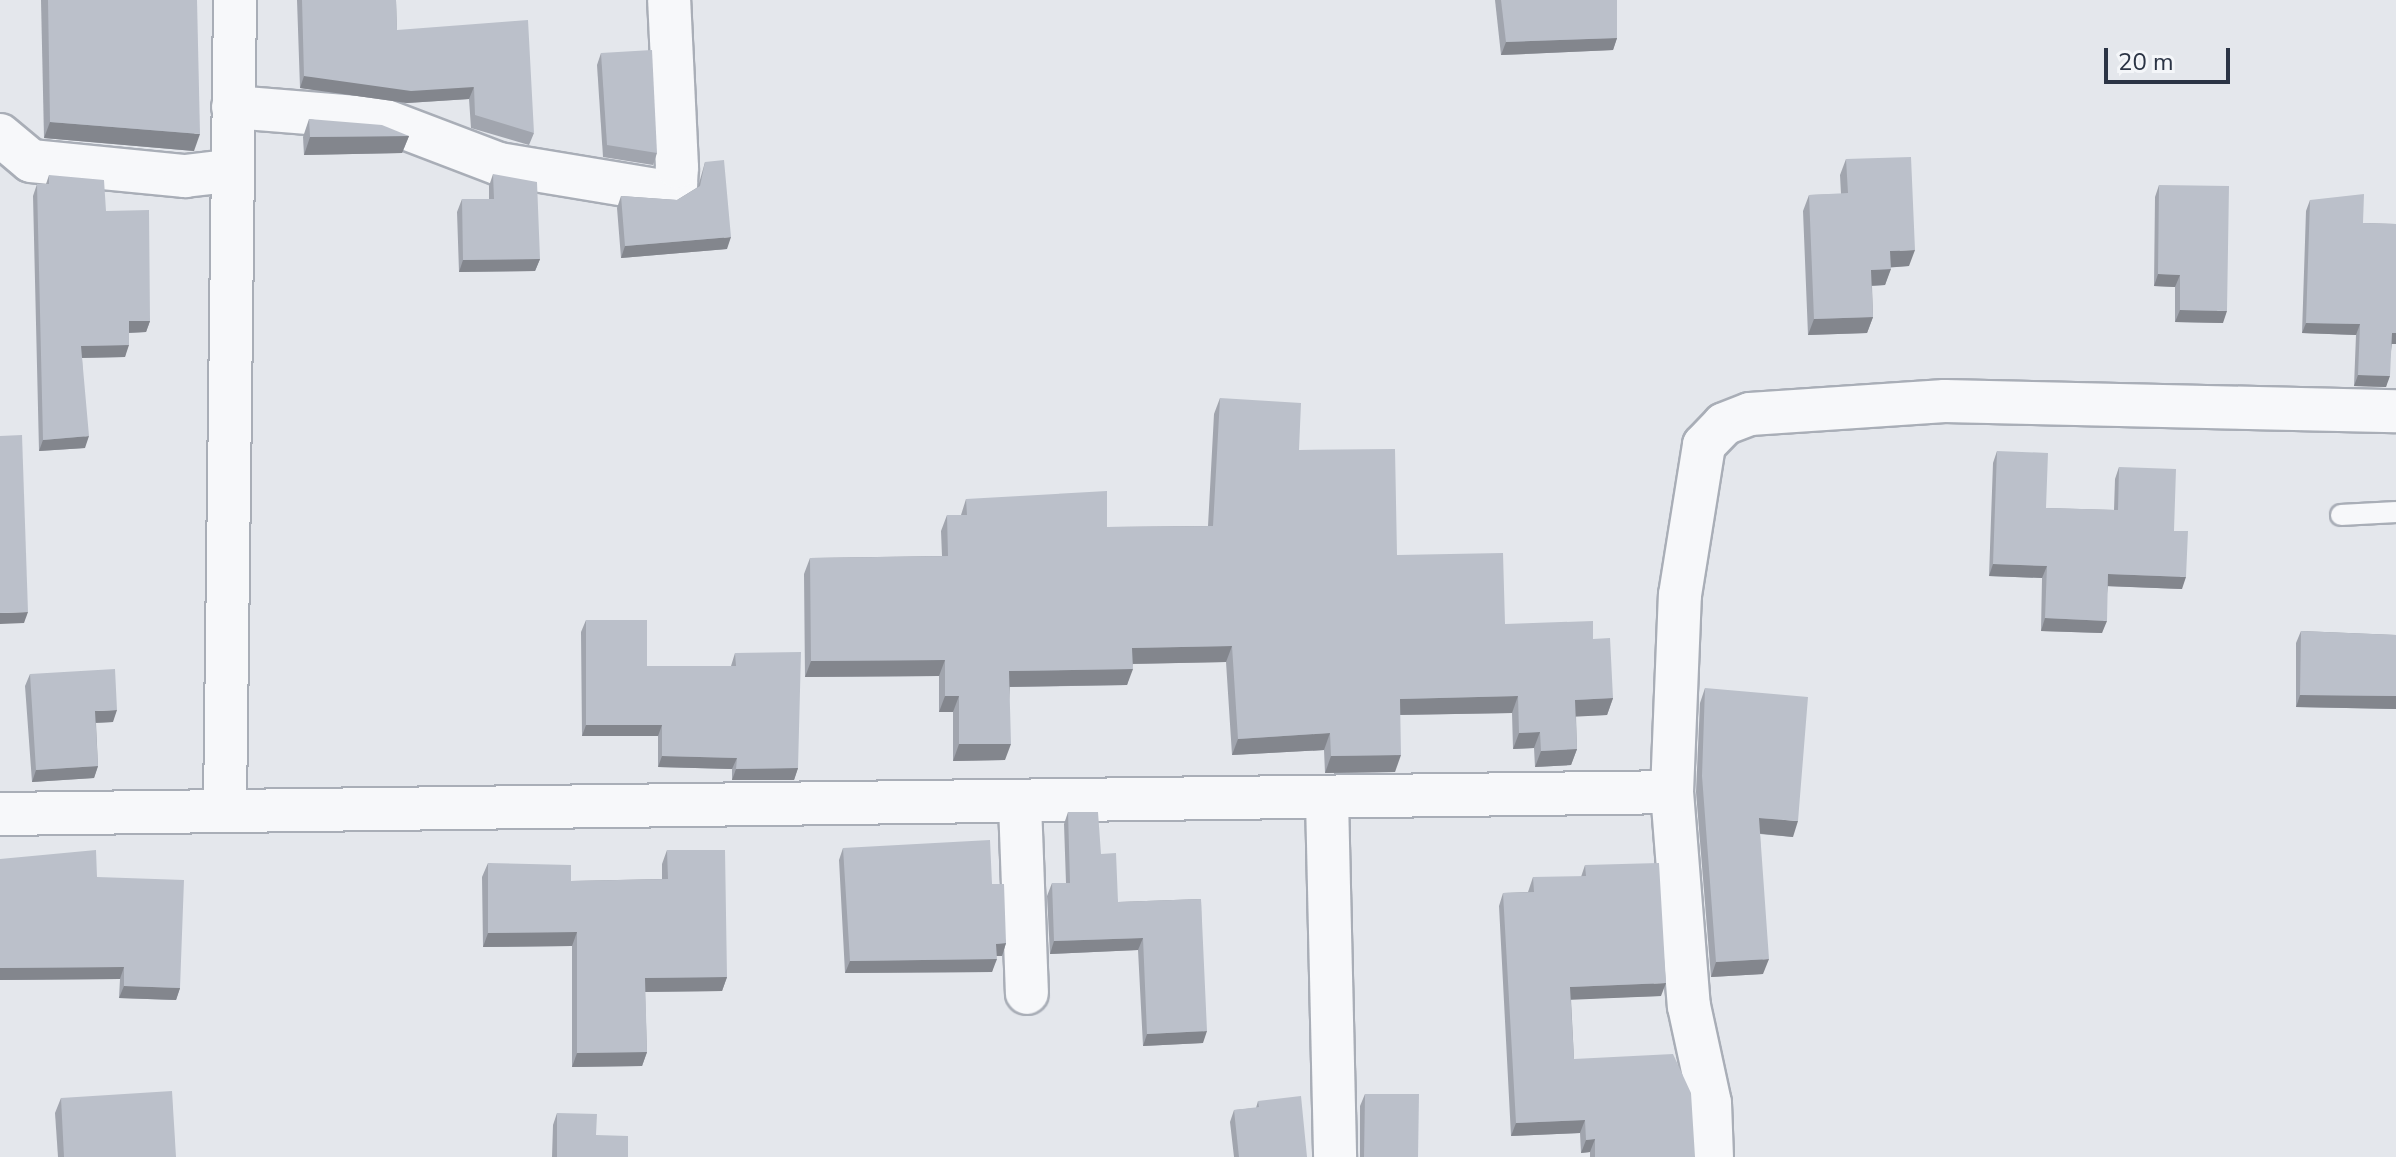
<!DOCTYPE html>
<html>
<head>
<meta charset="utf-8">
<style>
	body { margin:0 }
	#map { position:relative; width:2396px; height:1157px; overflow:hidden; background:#e4e7ec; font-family:"Nunito Sans",sans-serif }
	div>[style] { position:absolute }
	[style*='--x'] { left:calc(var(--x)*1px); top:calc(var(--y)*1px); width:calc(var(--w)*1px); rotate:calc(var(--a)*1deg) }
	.roads { filter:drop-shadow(2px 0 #a9aeb7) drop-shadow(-2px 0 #a9aeb7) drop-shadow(0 2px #a9aeb7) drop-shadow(0 -2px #a9aeb7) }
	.lane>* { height:20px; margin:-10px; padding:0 10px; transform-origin:10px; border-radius:10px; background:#f7f8fa }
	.street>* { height:42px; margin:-21px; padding:0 21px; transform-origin:21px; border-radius:21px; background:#f7f8fa }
	.wall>* { inset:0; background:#a1a5ae }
	.shaded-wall>* { inset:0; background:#83868d }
	.building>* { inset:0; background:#bbc0ca }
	span { translate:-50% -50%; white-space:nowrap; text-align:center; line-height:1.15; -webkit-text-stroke:6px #f4f6f9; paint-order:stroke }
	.scale { position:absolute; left:2104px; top:48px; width:126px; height:36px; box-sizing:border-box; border:4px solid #2b3445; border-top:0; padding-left:10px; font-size:24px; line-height:28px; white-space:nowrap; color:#2b3445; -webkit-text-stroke:6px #f4f6f9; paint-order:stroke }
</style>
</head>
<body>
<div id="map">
	<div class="roads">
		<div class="lane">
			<i style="--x:2341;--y:515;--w:55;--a:-3.1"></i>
		</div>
		<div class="street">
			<i style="--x:233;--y:107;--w:148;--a:4.6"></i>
			<i style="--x:381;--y:119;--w:126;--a:20.9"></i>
			<i style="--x:499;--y:164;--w:165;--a:9.4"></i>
			<i style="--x:662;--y:191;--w:16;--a:-27"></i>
			<i style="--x:676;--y:184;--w:17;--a:-87"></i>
			<i style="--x:677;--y:167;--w:167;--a:-92.7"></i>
			<i style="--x:0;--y:135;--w:40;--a:40"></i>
			<i style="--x:31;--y:161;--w:155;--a:5.6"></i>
			<i style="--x:185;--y:176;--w:42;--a:-6.8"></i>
			<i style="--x:1672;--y:792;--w:215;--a:85.5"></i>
			<i style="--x:1689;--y:1006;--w:99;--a:77.8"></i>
			<i style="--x:1710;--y:1103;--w:54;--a:87.9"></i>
			<i style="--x:1327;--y:799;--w:358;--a:88.7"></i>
			<i style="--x:1020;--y:804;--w:189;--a:87.9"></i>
			<i style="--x:225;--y:806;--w:806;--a:-89.29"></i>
			<i style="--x:0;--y:814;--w:1672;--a:-0.75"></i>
			<i style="--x:1672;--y:792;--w:197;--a:-87.7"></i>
			<i style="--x:1680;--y:595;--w:152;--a:-80.9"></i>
			<i style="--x:1704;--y:445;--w:29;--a:-46"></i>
			<i style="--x:1724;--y:424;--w:28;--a:-21"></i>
			<i style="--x:1750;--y:414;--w:195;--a:-3.8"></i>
			<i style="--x:1945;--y:401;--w:451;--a:1.3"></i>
		</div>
	</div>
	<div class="wall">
		<i style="clip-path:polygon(41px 0,197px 0,194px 151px,44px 138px)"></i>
		<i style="clip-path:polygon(297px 0,396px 0,397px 30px,534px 133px,529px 145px,471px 128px,469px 99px,407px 103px,300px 88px)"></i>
		<i style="clip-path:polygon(1495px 0,1617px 0,1617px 38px,1613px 50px,1501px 55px)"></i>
		<i style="clip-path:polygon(601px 53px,657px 153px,653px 165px,603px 157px,597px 65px)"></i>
		<i style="clip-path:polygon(309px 119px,409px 136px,402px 153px,304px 155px,303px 137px)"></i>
		<i style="clip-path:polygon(1846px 159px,1909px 266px,1891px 267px,1885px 285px,1872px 286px,1873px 317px,1867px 333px,1808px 335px,1803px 211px,1809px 195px,1841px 194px,1840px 175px)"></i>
		<i style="clip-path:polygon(705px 162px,727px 249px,621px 258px,617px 208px,621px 196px,677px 200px,698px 187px)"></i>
		<i style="clip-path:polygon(493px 174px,540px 259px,535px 271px,459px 272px,457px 212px,462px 199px,489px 199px,489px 186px)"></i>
		<i style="clip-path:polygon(49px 175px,106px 211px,150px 321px,146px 332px,129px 333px,125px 357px,82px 358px,85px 448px,39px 451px,33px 196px,37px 184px,46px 184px)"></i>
		<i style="clip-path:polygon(2159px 185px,2223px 323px,2175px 322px,2175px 287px,2154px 286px,2155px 197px)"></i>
		<i style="clip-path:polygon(2310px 200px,2363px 223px,2396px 224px,2396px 344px,2392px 344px,2386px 387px,2354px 386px,2356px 335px,2302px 333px,2306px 211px)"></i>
		<i style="clip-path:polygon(1220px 398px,1299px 450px,1397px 555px,1505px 624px,1593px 639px,1613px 698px,1607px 715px,1576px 716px,1577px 749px,1571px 765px,1535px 767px,1534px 748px,1513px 749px,1512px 713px,1400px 715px,1395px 772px,1325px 773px,1324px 750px,1232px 755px,1226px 662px,1133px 664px,1127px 685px,1010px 687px,1005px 760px,953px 761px,953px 712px,939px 712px,939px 676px,805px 677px,804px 574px,810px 558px,942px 556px,941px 531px,947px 515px,961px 515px,966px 499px,1107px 527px,1208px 526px,1214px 414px)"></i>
		<i style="clip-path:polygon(1997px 451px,2046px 508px,2114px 510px,2115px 479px,2119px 467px,2174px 531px,2182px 589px,2108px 586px,2102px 633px,2041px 631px,2042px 578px,1989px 576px,1993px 463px)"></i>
		<i style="clip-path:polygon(586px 620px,647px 666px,731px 666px,735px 653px,798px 768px,794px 780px,732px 780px,732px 769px,658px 767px,658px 736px,582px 736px,581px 632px)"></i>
		<i style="clip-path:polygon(2301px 631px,2396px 635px,2396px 709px,2296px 707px,2296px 643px)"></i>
		<i style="clip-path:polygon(30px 674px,113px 722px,96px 723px,98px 766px,94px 778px,32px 782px,25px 686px)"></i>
		<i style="clip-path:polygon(1705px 688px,1793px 837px,1760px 834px,1763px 974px,1711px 977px,1696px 792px,1700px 703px)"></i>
		<i style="clip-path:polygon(1068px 812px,1101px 854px,1118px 902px,1201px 899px,1203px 1043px,1143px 1046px,1138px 950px,1050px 954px,1047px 896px,1052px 883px,1066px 883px,1064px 824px)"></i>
		<i style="clip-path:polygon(843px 848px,992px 884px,1006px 943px,1002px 956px,996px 956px,992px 972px,845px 973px,839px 860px)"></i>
		<i style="clip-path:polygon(667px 850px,727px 977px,722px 991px,645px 992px,647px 1052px,642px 1066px,572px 1067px,572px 946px,483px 947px,482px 877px,488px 863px,571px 881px,662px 879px,662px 864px)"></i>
		<i style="clip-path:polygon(0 859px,97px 877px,180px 988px,176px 1000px,119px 998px,120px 979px,0 980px)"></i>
		<i style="clip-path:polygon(1585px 865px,1661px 996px,1571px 999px,1574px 1059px,1695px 1157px,1590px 1157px,1590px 1152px,1581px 1153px,1580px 1133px,1511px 1136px,1499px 906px,1503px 893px,1528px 892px,1533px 877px,1581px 877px)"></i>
		<i style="clip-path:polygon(1365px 1094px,1418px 1157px,1360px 1157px,1360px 1106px)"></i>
		<i style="clip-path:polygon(61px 1098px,176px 1157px,58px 1157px,55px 1113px)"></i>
		<i style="clip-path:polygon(1258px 1101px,1307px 1157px,1234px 1157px,1230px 1122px,1234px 1110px,1256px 1108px)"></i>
		<i style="clip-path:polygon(557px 1113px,596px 1135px,628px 1157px,552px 1157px,553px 1125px)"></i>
	</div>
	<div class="shaded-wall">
		<i style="clip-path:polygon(1617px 38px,1613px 50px,1501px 55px,1506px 42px)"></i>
		<i style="clip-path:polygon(304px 76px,474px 87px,469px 99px,407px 103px,300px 88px)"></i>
		<i style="clip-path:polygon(50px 122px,200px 134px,194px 151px,44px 138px)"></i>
		<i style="clip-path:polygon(409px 136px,402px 153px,304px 155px,310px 137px)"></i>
		<i style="clip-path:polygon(731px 237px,727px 249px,621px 258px,625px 246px)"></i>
		<i style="clip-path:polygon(1915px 250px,1909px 266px,1884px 268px,1890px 251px)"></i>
		<i style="clip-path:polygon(540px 259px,535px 271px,459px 272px,463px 260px)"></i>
		<i style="clip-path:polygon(1891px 269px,1885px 285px,1865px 286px,1871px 270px)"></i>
		<i style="clip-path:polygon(2158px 274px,2180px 275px,2175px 287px,2154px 286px)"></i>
		<i style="clip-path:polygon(2180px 310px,2227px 311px,2223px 323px,2175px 322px)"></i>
		<i style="clip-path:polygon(1873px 317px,1867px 333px,1808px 335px,1814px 319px)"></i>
		<i style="clip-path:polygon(129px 321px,150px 321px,146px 332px,125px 333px)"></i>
		<i style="clip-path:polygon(2306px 323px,2360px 324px,2356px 335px,2302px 333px)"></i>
		<i style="clip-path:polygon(2392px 333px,2396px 333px,2396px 344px,2388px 344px)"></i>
		<i style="clip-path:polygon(129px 345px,125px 357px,77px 358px,81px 346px)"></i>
		<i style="clip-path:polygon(2358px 375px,2390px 376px,2386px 387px,2354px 386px)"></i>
		<i style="clip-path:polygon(89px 436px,85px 448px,39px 451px,43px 440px)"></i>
		<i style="clip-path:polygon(1993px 564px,2047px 566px,2042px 578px,1989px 576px)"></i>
		<i style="clip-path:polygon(2108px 574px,2186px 577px,2182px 589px,2104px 586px)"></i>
		<i style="clip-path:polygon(28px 612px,24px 623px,0 624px,0 613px)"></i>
		<i style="clip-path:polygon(2045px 618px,2107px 621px,2102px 633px,2041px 631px)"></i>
		<i style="clip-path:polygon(1232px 646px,1226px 662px,1126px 664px,1132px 648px)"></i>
		<i style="clip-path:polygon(945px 660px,939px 676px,805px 677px,811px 661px)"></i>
		<i style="clip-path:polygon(1133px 669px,1127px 685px,1004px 687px,1009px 671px)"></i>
		<i style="clip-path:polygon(2300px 695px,2396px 696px,2396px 709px,2296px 707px)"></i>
		<i style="clip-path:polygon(945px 696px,959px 696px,953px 712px,939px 712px)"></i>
		<i style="clip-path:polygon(1518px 696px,1512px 713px,1394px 715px,1400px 699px)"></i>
		<i style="clip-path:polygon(1613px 698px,1607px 715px,1569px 717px,1575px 700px)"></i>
		<i style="clip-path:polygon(117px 710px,113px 722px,91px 723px,95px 711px)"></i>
		<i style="clip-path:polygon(586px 725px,662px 725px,658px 736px,582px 736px)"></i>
		<i style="clip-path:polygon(1540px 732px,1534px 748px,1513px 749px,1519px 733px)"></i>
		<i style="clip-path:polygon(1330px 733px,1324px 750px,1232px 755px,1238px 739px)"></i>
		<i style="clip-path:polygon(959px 744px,1011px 744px,1005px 760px,953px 761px)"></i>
		<i style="clip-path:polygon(1577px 749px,1571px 765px,1535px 767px,1541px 751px)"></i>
		<i style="clip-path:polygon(1401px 755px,1395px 772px,1325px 773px,1331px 756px)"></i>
		<i style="clip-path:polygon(662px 756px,737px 758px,732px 769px,658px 767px)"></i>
		<i style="clip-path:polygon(98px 766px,94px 778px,32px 782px,36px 770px)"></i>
		<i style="clip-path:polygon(798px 768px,794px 780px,732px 780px,736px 769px)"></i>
		<i style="clip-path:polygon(1759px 818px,1798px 821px,1793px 837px,1754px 833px)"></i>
		<i style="clip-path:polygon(577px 932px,572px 946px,483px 947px,488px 933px)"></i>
		<i style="clip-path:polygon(1143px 938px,1138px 950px,1050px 954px,1054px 941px)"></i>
		<i style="clip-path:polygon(1006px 943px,1002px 956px,991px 956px,996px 944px)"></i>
		<i style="clip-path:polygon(997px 959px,992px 972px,845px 973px,850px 961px)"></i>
		<i style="clip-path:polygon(1769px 959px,1763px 974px,1711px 977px,1716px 962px)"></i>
		<i style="clip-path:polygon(124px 967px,120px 979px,0 980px,0 968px)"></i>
		<i style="clip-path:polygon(727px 977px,722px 991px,640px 992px,645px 978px)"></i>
		<i style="clip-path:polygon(1666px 983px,1661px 996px,1566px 1000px,1570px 987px)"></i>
		<i style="clip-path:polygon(124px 986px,180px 988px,176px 1000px,119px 998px)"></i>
		<i style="clip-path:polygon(1207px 1031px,1203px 1043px,1143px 1046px,1147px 1034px)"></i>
		<i style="clip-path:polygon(647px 1052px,642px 1066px,572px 1067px,577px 1053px)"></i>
		<i style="clip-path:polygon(1585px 1120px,1580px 1133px,1511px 1136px,1516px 1123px)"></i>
		<i style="clip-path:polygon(1595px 1139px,1590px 1152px,1581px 1153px,1586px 1140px)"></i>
	</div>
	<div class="building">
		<i style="clip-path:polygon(48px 0,197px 0,200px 134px,50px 122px)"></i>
		<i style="clip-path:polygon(302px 0,396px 0,397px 30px,528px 20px,534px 133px,475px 115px,474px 87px,411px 91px,304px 76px)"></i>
		<i style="clip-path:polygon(1501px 0,1617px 0,1617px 38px,1506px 42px)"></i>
		<i style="clip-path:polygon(652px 50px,657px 153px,607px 145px,601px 53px)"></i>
		<i style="clip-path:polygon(309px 119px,382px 125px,409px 136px,310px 137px)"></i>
		<i style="clip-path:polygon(1911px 157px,1915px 250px,1890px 251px,1891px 269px,1871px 270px,1873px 317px,1814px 319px,1809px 195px,1848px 193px,1846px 159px)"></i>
		<i style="clip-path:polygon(724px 160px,731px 237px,625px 246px,621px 196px,677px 200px,700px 186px,705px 162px)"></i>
		<i style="clip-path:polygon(493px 174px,537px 182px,540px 259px,463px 260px,462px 199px,494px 199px)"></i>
		<i style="clip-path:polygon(49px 175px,104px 180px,106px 211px,149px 210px,150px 321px,129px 321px,129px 345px,81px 346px,89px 436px,43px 440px,37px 184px,49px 184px)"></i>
		<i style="clip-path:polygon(2159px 185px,2229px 186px,2227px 311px,2180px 310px,2180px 275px,2158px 274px)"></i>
		<i style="clip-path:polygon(2364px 194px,2363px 223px,2396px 224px,2396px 333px,2392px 333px,2390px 376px,2358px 375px,2360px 324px,2306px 323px,2310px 200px)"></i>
		<i style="clip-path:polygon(1220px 398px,1301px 403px,1299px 450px,1395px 449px,1397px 555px,1503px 553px,1505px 624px,1593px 621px,1593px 639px,1610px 638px,1613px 698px,1575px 700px,1577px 749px,1541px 751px,1540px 732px,1519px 733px,1518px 696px,1400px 699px,1401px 755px,1331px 756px,1330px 733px,1238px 739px,1232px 646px,1132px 648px,1133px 669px,1009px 671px,1011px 744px,959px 744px,959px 696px,945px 696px,945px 660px,811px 661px,810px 558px,948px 556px,947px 515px,967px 515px,966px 499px,1107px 491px,1107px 527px,1213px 526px)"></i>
		<i style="clip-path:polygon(22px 435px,28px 612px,0 613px,0 436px)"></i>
		<i style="clip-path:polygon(1997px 451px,2048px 453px,2046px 508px,2118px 510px,2119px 467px,2176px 469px,2174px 531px,2188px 531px,2186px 577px,2108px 574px,2107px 621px,2045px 618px,2047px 566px,1993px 564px)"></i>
		<i style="clip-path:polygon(586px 620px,647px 620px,647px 666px,736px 666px,735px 653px,801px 652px,798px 768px,736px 769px,737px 758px,662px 756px,662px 725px,586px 725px)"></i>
		<i style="clip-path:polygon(2301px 631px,2396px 635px,2396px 696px,2300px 695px)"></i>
		<i style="clip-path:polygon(115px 669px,117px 710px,95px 711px,98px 766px,36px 770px,30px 674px)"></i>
		<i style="clip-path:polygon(1705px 688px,1808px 697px,1798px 821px,1759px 818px,1769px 959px,1716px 962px,1702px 776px)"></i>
		<i style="clip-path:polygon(1068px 812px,1098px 812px,1101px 854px,1116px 853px,1118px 902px,1201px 899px,1207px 1031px,1147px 1034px,1143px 938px,1054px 941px,1052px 883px,1070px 883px)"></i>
		<i style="clip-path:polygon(990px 840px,992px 884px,1004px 884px,1006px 943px,996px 944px,997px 959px,850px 961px,843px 848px)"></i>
		<i style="clip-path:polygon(96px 850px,97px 877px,184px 880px,180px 988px,124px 986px,124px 967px,0 968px,0 859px)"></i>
		<i style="clip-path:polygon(667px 850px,725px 850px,727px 977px,645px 978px,647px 1052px,577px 1053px,577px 932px,488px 933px,488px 863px,571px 865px,571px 881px,668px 879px)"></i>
		<i style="clip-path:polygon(1659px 863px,1666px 983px,1570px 987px,1574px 1059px,1673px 1054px,1691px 1093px,1695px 1157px,1595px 1157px,1595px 1139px,1586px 1140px,1585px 1120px,1516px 1123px,1503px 893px,1534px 892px,1533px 877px,1586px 876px,1585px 865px)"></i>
		<i style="clip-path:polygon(172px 1091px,176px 1157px,64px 1157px,61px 1098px)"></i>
		<i style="clip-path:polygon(1365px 1094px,1419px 1094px,1418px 1157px,1364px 1157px)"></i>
		<i style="clip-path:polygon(1301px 1096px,1307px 1157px,1239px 1157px,1234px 1110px,1259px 1107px,1258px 1101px)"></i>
		<i style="clip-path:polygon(557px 1113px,597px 1114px,596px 1135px,628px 1136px,628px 1157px,557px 1157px)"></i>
	</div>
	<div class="scale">20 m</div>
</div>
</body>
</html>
